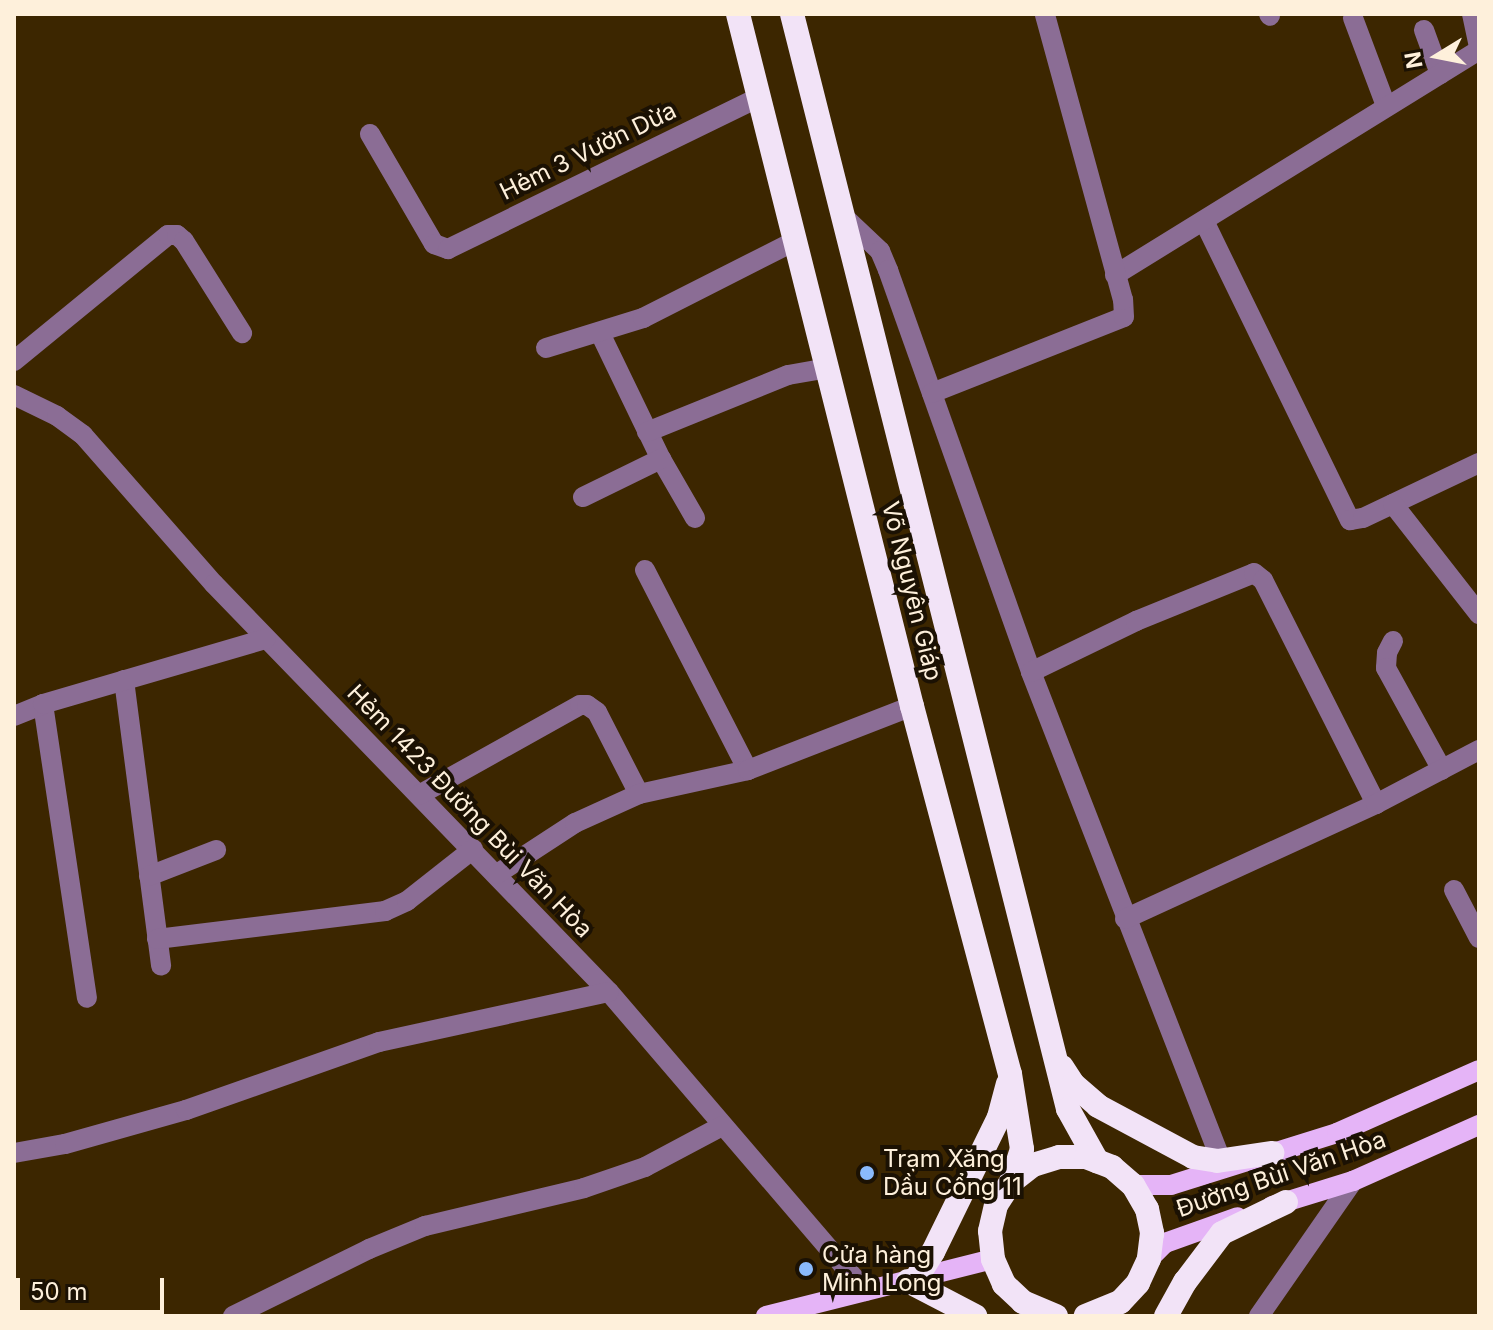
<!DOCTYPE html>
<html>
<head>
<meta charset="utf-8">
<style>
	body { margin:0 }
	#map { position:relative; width:1493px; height:1330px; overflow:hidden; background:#3c2600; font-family:Inter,sans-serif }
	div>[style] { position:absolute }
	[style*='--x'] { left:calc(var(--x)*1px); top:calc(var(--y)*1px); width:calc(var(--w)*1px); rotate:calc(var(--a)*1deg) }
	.minor>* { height:20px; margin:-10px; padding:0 10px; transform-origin:10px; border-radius:10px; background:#8b6d95 }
	.major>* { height:20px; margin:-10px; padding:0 10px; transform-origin:10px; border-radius:10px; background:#e5b4f7 }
	.highway>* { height:24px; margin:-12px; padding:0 12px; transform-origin:12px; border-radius:12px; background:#f2e3f7 }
	.dots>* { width:22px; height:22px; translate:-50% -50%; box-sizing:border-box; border:4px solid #1b1103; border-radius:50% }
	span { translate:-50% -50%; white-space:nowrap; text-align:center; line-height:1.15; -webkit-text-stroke:8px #1b1103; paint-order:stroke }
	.street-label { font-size:24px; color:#fef0db }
	.poi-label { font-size:24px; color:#fef0db }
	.left { translate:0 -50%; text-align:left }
	.frame { position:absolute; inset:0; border:16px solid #fef0db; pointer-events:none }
	.north { position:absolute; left:1397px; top:16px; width:80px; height:80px; -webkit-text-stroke:6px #1b1103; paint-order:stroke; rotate:260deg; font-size:22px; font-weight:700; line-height:32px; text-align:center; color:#fef0db }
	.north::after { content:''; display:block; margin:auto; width:28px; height:36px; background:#fef0db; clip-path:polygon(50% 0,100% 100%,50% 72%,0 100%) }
	.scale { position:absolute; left:16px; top:1278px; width:148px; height:36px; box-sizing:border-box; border:4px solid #fef0db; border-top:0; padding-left:10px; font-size:24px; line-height:28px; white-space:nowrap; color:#fef0db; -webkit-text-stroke:6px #1b1103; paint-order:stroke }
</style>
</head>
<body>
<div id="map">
	<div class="minor">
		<i style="--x:1269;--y:14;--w:2;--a:63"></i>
		<i style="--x:1472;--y:14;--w:34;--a:78"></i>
		<i style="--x:1353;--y:18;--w:94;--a:69.4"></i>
		<i style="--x:1424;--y:30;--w:47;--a:70"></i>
		<i style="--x:370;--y:134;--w:127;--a:59.8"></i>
		<i style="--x:434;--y:244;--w:15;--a:20"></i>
		<i style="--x:448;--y:249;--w:346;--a:-26"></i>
		<i style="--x:843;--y:216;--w:51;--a:43.4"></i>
		<i style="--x:880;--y:251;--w:21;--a:67"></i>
		<i style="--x:888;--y:270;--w:427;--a:70.4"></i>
		<i style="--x:1031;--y:672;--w:524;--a:68.73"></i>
		<i style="--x:1204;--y:221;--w:333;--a:64"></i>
		<i style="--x:1350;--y:520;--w:13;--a:-9"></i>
		<i style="--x:1363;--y:518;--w:128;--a:-25.4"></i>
		<i style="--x:1115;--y:275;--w:428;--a:-31.7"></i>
		<i style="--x:600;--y:333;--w:140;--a:64.2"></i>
		<i style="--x:661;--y:459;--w:68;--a:60"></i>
		<i style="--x:546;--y:348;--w:102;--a:-17.2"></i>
		<i style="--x:643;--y:318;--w:170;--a:-26.9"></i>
		<i style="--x:14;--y:361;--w:199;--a:-39.3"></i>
		<i style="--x:168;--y:235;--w:9;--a:0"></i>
		<i style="--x:177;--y:235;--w:9;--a:41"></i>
		<i style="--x:184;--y:241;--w:109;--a:57.8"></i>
		<i style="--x:932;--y:393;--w:206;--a:-21.6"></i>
		<i style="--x:1124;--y:317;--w:17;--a:-93"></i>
		<i style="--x:1123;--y:300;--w:296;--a:-105.3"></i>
		<i style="--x:14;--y:395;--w:48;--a:26"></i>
		<i style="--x:57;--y:416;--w:32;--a:36"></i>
		<i style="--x:83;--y:435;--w:198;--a:48.7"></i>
		<i style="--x:214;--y:584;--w:568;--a:45.93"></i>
		<i style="--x:609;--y:992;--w:394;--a:49.4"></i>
		<i style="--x:647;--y:432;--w:152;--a:-22"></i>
		<i style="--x:788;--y:375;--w:40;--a:-10"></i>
		<i style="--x:583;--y:497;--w:87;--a:-26"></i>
		<i style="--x:1393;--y:504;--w:140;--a:52"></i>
		<i style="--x:645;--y:570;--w:225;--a:62.8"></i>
		<i style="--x:1393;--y:641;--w:13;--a:117"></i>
		<i style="--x:1387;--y:653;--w:15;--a:94"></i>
		<i style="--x:1386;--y:668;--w:116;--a:61.2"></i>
		<i style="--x:1031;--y:672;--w:117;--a:-25.9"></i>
		<i style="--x:1136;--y:621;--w:127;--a:-22.1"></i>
		<i style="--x:1254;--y:573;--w:11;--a:38"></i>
		<i style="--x:1263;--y:580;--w:251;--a:63.2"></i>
		<i style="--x:1376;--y:804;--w:276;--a:155.4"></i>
		<i style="--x:124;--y:680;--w:288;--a:82.6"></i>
		<i style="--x:43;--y:704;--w:297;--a:81.5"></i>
		<i style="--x:14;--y:716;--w:31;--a:-22"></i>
		<i style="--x:43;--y:704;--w:232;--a:-16.3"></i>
		<i style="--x:419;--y:795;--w:184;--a:-29.2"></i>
		<i style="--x:580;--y:705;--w:7;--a:0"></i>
		<i style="--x:587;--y:705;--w:12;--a:35"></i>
		<i style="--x:597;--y:712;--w:92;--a:62.9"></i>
		<i style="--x:1376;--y:804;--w:116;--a:-27.7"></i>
		<i style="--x:497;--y:874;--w:93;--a:-33.2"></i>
		<i style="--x:575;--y:823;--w:70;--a:-24.4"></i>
		<i style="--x:639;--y:794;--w:112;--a:-12.4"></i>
		<i style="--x:748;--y:770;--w:176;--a:-21.3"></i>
		<i style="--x:149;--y:876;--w:72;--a:-21.2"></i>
		<i style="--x:1454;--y:890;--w:54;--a:62.5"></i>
		<i style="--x:157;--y:939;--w:230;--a:-7"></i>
		<i style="--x:385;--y:911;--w:24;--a:-24"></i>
		<i style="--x:407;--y:901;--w:84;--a:-38.2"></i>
		<i style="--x:14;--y:1153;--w:52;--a:-10"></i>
		<i style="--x:65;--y:1144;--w:126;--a:-15.7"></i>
		<i style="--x:186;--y:1110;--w:205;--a:-19.4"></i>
		<i style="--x:379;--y:1042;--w:235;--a:-12.3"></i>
		<i style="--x:233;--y:1316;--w:152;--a:-26.2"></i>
		<i style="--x:369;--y:1249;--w:61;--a:-22.3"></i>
		<i style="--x:425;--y:1226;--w:163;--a:-13.4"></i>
		<i style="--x:584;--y:1188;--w:65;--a:-19"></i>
		<i style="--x:645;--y:1167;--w:87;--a:-28"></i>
		<i style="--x:1259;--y:1316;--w:165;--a:-55.2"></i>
	</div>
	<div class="major">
		<i style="--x:1133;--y:1185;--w:38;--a:0"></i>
		<i style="--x:1171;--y:1185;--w:174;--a:-17.4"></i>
		<i style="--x:1337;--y:1133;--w:155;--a:-23.9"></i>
		<i style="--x:1272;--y:1206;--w:85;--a:-17.2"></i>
		<i style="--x:1353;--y:1181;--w:138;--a:-24"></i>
		<i style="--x:1149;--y:1259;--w:23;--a:-45"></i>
		<i style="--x:1165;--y:1243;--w:77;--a:-19.6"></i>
		<i style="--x:766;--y:1316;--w:234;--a:-14.1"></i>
	</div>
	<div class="highway">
		<i style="--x:738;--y:14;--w:714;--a:75.89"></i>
		<i style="--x:912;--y:706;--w:381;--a:75.1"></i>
		<i style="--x:1010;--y:1074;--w:76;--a:80.9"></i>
		<i style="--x:1022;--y:1149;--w:35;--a:108"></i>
		<i style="--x:792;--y:14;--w:1129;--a:75.85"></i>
		<i style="--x:1068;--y:1109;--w:60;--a:60.9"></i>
		<i style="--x:1062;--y:1067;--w:20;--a:57"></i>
		<i style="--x:1073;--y:1084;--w:33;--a:41"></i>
		<i style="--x:1098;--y:1106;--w:108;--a:28.2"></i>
		<i style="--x:1193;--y:1157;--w:24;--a:9"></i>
		<i style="--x:1217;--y:1161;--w:56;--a:-8.3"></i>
		<i style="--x:916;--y:1279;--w:32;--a:-58"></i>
		<i style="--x:933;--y:1252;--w:150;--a:-63.9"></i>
		<i style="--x:999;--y:1117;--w:34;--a:-75"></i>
		<i style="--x:908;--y:1281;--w:76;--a:27.6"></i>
		<i style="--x:1056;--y:1316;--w:36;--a:-157"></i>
		<i style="--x:1023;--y:1302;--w:26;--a:-137"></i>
		<i style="--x:1004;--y:1284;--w:27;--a:-114"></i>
		<i style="--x:993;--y:1259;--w:28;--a:-96"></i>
		<i style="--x:990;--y:1231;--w:27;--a:-77"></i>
		<i style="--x:996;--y:1205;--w:27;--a:-57"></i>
		<i style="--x:1011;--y:1182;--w:28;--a:-38"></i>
		<i style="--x:1033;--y:1165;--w:27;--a:-17"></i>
		<i style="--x:1059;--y:1157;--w:27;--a:0"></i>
		<i style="--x:1086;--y:1157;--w:28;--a:21"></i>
		<i style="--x:1112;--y:1167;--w:28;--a:41"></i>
		<i style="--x:1133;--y:1185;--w:28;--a:60"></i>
		<i style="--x:1147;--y:1209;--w:25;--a:78"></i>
		<i style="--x:1152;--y:1233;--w:26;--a:97"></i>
		<i style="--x:1149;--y:1259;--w:26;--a:115"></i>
		<i style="--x:1138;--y:1283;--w:26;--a:133"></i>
		<i style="--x:1120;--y:1302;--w:37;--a:158"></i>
		<i style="--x:1166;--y:1316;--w:39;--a:-61"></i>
		<i style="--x:1185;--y:1282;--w:61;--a:-52.9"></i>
		<i style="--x:1222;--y:1233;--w:71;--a:-25.8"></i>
	</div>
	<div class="dots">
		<i style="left:867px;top:1173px;background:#8abafc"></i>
		<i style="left:806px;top:1269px;background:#8abafc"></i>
	</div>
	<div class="street-label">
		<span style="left:588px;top:151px;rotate:-26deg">Hẻm 3 Vườn Dừa</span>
		<span style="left:912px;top:591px;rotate:76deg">Võ Nguyên Giáp</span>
		<span style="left:470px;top:811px;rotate:46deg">Hẻm 1423 Đường Bùi Văn Hòa</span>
		<span style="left:1281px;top:1174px;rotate:-19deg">Đường Bùi Văn Hòa</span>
	</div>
	<div class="poi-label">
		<span class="left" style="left:883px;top:1173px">Trạm Xăng<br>Dầu Cổng 11</span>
		<span class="left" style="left:822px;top:1269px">Cửa hàng<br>Minh Long</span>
	</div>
	<div class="frame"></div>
	<div class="north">N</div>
	<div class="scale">50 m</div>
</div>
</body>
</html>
